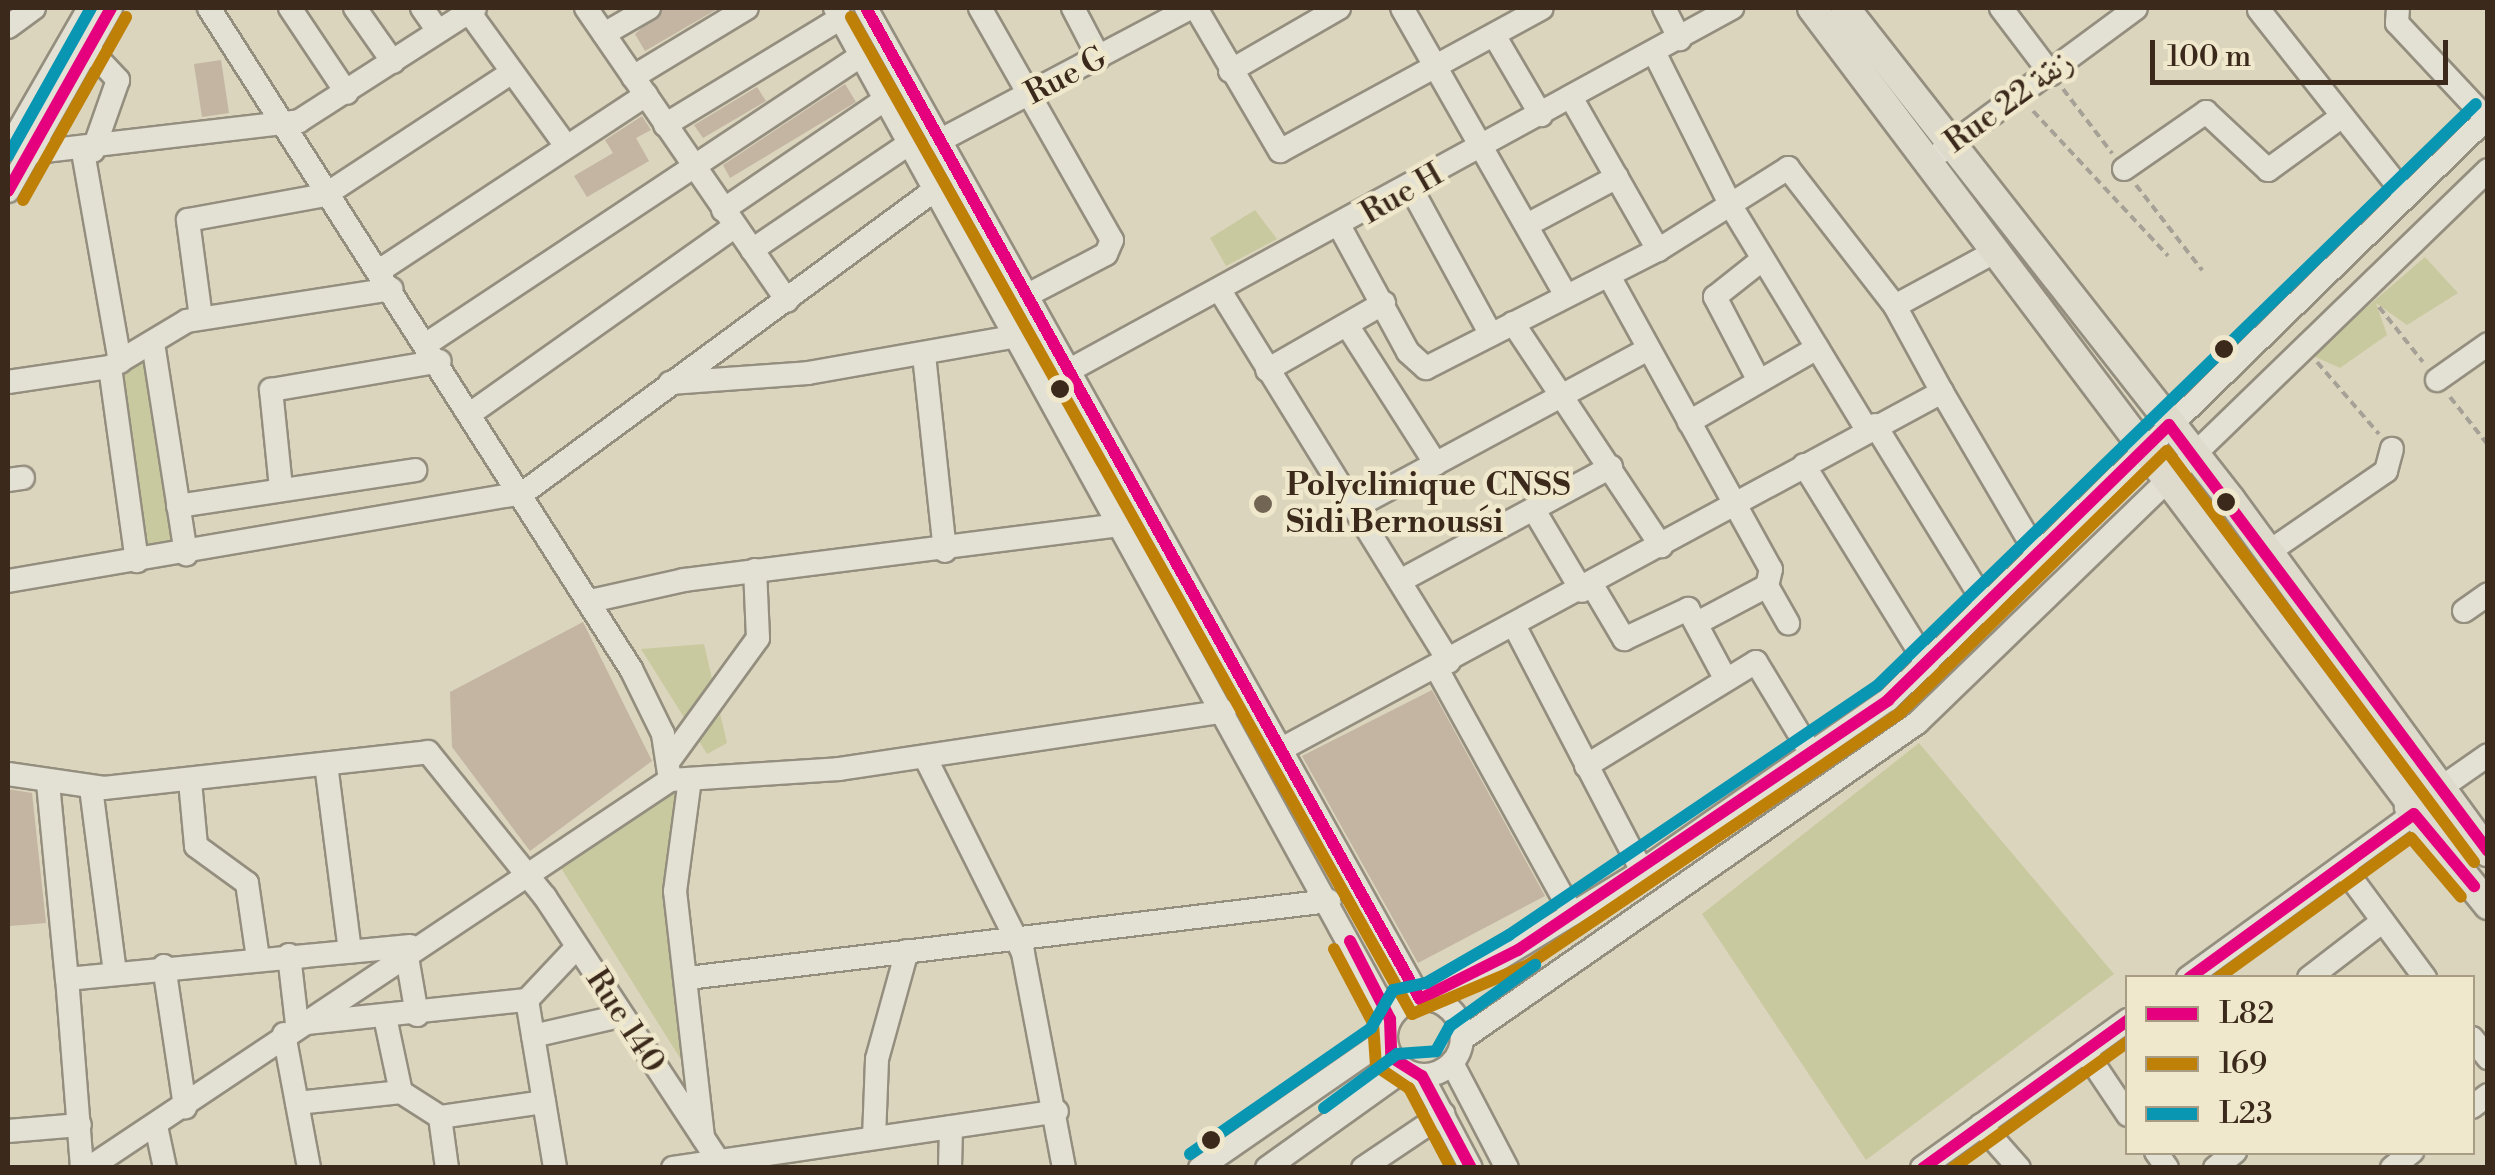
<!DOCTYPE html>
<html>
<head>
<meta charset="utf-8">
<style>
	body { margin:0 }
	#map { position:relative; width:2495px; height:1175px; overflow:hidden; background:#dbd5bd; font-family:"Libre Bodoni",Amiri,serif }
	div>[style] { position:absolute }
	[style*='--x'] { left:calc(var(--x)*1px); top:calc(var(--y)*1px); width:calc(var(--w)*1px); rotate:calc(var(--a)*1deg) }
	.green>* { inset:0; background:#c9c9a0 }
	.building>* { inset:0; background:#c3b5a2 }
	.path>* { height:4px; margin-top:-2px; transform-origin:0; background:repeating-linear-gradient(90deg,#a6a197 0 8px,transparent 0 13px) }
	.roads { filter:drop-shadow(2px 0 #948e7f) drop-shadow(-2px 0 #948e7f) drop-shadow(0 2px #948e7f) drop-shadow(0 -2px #948e7f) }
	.minor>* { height:22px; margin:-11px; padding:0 11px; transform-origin:11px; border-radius:11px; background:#e3e0d4 }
	.minor>.ring { margin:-11px; padding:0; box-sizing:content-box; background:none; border:22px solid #e3e0d4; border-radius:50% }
	.major>* { height:28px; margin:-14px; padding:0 14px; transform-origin:14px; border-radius:14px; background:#dedacc }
	.bus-1>* { height:12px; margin:-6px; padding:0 6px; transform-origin:6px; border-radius:6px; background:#e5007d }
	.bus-2>* { height:12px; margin:-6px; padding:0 6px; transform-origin:6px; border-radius:6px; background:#bf8008 }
	.bus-3>* { height:12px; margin:-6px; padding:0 6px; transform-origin:6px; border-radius:6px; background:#0996b3 }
	.dots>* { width:28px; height:28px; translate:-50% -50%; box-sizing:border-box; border:5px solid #f0e8cc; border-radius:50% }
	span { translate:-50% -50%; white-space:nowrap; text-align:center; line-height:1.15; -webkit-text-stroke:9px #f0e8cc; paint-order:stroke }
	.street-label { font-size:32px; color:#3b291b }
	.poi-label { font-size:32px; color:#3b291b; font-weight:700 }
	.left { translate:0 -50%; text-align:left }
	.frame { position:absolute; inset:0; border:10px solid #3b291b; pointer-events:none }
	.legend { position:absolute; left:2125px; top:975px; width:350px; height:180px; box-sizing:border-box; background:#f0e8cc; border:2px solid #a89c85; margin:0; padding:12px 18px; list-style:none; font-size:30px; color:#3b291b }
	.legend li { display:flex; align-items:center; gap:20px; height:50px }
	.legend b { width:50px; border:2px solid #a89c85 }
	.scale { position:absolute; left:2150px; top:40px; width:298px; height:45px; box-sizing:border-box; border:5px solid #3b291b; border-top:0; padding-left:12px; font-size:30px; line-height:35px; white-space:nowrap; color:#3b291b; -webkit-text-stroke:8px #f0e8cc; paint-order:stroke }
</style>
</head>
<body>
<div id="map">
	<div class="green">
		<i style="clip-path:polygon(1255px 210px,1277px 239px,1226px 266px,1210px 238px)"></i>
		<i style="clip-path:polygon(2425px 257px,2458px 293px,2407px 325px,2376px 303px,2387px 335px,2340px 368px,2311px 355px)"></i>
		<i style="clip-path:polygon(145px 361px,172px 547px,146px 549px,121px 374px)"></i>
		<i style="clip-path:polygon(704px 644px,727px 743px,707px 754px,641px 649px)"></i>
		<i style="clip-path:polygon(1919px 743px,2114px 974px,1866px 1160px,1702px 914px)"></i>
		<i style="clip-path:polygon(682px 786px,667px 863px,695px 1082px,561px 868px)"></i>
	</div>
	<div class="building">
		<i style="clip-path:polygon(664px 8px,719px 8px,645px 51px,635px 34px)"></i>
		<i style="clip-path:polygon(221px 60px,229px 113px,202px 117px,194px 64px)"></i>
		<i style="clip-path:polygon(845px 84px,856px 102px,730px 178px,723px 165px)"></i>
		<i style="clip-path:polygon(757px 87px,766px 101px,703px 138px,694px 125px)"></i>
		<i style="clip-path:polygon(642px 116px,651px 130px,636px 138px,649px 161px,587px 197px,574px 176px,613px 153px,605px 140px)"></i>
		<i style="clip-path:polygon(583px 622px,652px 761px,530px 851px,452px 747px,450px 692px)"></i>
		<i style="clip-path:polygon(1432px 690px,1545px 896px,1418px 963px,1302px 756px)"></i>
		<i style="clip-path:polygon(8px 789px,32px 793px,46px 923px,10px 926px)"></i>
	</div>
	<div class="path">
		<i style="--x:2063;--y:89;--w:81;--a:52.6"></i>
		<i style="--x:2033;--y:111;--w:198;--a:47"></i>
		<i style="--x:2136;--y:185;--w:108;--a:52.2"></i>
		<i style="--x:2379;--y:307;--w:70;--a:51.3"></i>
		<i style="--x:2317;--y:362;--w:95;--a:49.3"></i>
		<i style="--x:2450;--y:397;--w:61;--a:51.6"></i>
	</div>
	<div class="roads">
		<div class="minor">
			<i style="--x:290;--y:8;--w:102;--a:56.2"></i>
			<i style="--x:355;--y:8;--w:66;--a:54.9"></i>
			<i style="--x:422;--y:8;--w:28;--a:55"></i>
			<i style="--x:586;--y:8;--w:355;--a:55.5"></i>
			<i style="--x:835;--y:8;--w:1153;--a:61.23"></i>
			<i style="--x:866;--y:8;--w:1135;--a:60.79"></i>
			<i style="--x:980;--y:8;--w:267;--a:60.4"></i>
			<i style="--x:1112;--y:240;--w:15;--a:113"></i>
			<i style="--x:1106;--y:254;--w:90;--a:152.3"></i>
			<i style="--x:1073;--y:8;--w:56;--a:62.5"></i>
			<i style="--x:1196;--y:8;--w:166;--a:59.6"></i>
			<i style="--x:1280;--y:151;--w:298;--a:-28.6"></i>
			<i style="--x:1402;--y:8;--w:331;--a:60.3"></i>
			<i style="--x:1664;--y:8;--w:35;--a:63"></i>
			<i style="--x:2001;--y:8;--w:83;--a:52.9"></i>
			<i style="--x:2398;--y:8;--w:15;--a:94"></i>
			<i style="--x:2397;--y:23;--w:130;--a:46.9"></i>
			<i style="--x:2259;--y:10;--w:237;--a:51.7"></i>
			<i style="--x:469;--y:12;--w:165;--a:54.1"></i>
			<i style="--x:8;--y:27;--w:32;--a:-36"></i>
			<i style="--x:604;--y:34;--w:52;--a:-30"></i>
			<i style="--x:1494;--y:35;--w:93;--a:59.6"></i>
			<i style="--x:88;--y:48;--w:44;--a:46.8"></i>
			<i style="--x:118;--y:80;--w:75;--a:109.4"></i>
			<i style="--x:1655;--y:54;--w:170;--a:63.4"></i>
			<i style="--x:1731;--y:206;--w:262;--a:58.7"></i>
			<i style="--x:1230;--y:71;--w:126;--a:-30"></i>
			<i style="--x:633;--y:77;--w:133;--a:-31.2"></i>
			<i style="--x:1572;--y:99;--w:174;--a:60.3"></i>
			<i style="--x:665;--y:125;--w:206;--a:-31.3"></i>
			<i style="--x:939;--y:141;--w:284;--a:-27.9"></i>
			<i style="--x:8;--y:149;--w:163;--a:-60.1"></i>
			<i style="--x:83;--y:152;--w:213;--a:80"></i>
			<i style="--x:1941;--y:152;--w:242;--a:-36.4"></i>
			<i style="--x:28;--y:153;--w:273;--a:-6.7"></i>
			<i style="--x:299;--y:121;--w:209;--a:-32.7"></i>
			<i style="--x:2124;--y:169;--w:100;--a:-34.8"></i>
			<i style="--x:2206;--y:112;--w:85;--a:43.1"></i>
			<i style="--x:2268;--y:170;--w:90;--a:-36"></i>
			<i style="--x:1411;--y:188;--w:167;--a:61.4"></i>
			<i style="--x:8;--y:191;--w:210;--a:-60.6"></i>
			<i style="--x:723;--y:210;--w:197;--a:-34.3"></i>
			<i style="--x:1527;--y:225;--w:102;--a:-28.1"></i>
			<i style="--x:1341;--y:229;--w:140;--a:61.4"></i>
			<i style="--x:1408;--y:352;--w:24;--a:42"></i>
			<i style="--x:1426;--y:368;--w:260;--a:-27"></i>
			<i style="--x:1658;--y:250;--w:154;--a:-32.2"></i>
			<i style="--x:1788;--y:168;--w:175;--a:52.2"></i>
			<i style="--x:752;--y:250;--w:191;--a:-34.1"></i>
			<i style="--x:379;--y:271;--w:320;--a:-33.4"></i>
			<i style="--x:1609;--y:276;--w:335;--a:61.1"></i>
			<i style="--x:1771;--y:569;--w:17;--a:103"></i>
			<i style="--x:1767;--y:586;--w:79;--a:152.1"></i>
			<i style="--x:1222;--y:294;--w:432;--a:58.3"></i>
			<i style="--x:201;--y:318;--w:99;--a:-97.6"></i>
			<i style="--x:188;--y:220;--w:139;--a:-10.3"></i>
			<i style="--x:325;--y:195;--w:222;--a:-33.3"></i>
			<i style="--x:1513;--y:323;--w:268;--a:56.4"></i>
			<i style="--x:1347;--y:325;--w:165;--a:57.4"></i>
			<i style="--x:153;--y:343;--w:214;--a:81.1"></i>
			<i style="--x:428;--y:343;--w:521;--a:-33.57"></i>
			<i style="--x:924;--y:355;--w:197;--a:83.9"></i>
			<i style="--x:110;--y:367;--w:196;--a:82.1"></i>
			<i style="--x:1267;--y:370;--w:135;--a:-29.8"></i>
			<i style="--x:1068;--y:371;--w:757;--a:-28.66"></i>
			<i style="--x:2437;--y:380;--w:62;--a:-35.2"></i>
			<i style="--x:1759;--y:381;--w:95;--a:-117.6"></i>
			<i style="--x:1715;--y:297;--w:61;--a:-38.4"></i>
			<i style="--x:8;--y:382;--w:103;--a:-8.4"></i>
			<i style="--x:110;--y:367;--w:90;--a:-30.9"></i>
			<i style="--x:187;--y:321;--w:207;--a:-8.9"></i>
			<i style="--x:670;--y:383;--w:138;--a:-4.1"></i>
			<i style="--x:808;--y:373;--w:213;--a:-10"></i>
			<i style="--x:1942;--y:392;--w:194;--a:59.6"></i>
			<i style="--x:474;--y:411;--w:320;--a:-35.3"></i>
			<i style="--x:1689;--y:422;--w:148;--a:-30"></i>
			<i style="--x:1875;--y:425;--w:216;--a:58.4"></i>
			<i style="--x:1804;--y:465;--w:236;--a:58.3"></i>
			<i style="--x:8;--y:480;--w:15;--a:-8"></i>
			<i style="--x:281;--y:488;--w:99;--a:-95.8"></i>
			<i style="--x:271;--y:390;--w:171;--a:-9.7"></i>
			<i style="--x:178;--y:506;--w:240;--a:-8.6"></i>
			<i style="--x:1355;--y:507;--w:333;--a:-28.3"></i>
			<i style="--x:1534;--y:510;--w:94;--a:59.3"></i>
			<i style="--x:2270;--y:551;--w:141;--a:-34.6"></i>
			<i style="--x:2386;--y:471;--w:23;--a:-75"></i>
			<i style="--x:8;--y:581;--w:522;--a:-9.7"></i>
			<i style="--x:523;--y:493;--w:513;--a:-36.36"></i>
			<i style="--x:1400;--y:581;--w:240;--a:-28.4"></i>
			<i style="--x:1592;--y:585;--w:63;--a:59.3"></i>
			<i style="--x:1624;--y:639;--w:71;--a:-25.1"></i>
			<i style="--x:1688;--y:609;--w:78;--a:61.8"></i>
			<i style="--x:1767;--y:586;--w:43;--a:60.4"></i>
			<i style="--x:590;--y:601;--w:96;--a:-12.6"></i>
			<i style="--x:684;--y:580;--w:440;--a:-7.2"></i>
			<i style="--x:2464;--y:611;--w:29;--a:-35"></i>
			<i style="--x:1515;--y:627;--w:275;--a:62.5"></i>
			<i style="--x:1437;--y:669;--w:280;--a:61.1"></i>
			<i style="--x:1278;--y:751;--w:755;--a:-28.4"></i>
			<i style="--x:1942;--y:392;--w:98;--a:-118.7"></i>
			<i style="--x:1895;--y:306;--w:117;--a:-28.5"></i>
			<i style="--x:925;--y:757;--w:219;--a:63.4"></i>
			<i style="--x:1023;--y:953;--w:219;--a:79.2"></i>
			<i style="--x:668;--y:762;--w:153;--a:-54"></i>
			<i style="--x:758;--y:638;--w:68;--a:-92.5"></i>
			<i style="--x:326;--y:764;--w:189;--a:82.7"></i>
			<i style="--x:1586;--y:766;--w:199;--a:-31.5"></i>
			<i style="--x:1756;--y:662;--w:109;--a:58.9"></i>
			<i style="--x:8;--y:774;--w:97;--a:8.3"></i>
			<i style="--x:104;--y:788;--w:326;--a:-6.3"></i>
			<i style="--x:428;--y:752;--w:186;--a:51.1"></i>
			<i style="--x:545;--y:897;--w:324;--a:56.7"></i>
			<i style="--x:690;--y:779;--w:113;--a:97.6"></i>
			<i style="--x:675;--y:891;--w:248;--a:83.5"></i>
			<i style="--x:670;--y:780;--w:169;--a:-3.7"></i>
			<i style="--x:839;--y:769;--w:390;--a:-8.5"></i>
			<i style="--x:190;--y:781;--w:65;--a:84.7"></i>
			<i style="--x:196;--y:846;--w:63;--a:36"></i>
			<i style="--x:247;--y:883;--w:76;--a:81.7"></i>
			<i style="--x:48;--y:783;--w:197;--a:84.5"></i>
			<i style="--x:2445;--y:785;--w:52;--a:-34.9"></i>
			<i style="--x:91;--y:788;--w:187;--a:82.6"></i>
			<i style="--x:2343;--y:867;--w:138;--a:53.5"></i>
			<i style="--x:406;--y:951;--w:65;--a:80.2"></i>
			<i style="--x:289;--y:955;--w:69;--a:83.4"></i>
			<i style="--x:297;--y:1024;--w:231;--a:-6"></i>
			<i style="--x:527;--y:1000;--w:73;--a:-46.7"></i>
			<i style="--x:164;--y:966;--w:143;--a:81.5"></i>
			<i style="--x:688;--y:978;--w:646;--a:-6.85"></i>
			<i style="--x:2188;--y:978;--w:279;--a:-36"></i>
			<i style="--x:2309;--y:978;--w:93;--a:-37.6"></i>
			<i class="ring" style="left:1386px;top:999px;width:54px;height:54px"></i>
			<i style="--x:527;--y:1000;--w:170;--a:80.5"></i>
			<i style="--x:1432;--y:1000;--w:236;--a:-31.5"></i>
			<i style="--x:1633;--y:877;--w:310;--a:-34.8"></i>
			<i style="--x:1888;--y:700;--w:837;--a:-44.18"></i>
			<i style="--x:385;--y:1017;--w:77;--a:78"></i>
			<i style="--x:401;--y:1092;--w:46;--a:32.7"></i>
			<i style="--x:440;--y:1117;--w:51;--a:82.2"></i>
			<i style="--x:284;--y:1034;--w:136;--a:79.4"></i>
			<i style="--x:533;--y:1036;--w:89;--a:-12.9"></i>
			<i style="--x:2472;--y:1038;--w:26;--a:51"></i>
			<i style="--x:1462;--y:1039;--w:554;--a:-34.78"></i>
			<i style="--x:1917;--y:723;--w:795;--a:-44.08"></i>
			<i style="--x:2085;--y:1051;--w:77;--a:56.1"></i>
			<i style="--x:1452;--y:1063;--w:119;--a:62.4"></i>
			<i style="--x:1422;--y:1076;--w:104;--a:62"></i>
			<i style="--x:297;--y:1103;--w:105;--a:-6"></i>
			<i style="--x:2472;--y:1107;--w:20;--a:-37"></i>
			<i style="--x:440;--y:1117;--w:105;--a:-8.2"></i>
			<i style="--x:1981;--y:1125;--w:57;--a:48.5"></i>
			<i style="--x:156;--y:1126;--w:43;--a:77.9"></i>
			<i style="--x:8;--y:1131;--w:72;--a:-4.8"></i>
			<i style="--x:874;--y:1138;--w:79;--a:-87.8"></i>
			<i style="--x:877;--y:1059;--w:112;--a:-74.5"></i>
			<i style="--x:2156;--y:1152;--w:19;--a:55"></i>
			<i style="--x:82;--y:1168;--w:190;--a:-94.5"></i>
			<i style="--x:67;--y:979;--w:345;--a:-5.5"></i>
			<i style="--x:89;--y:1168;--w:699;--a:-33.74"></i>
			<i style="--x:670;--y:780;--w:47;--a:-98.7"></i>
			<i style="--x:663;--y:734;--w:72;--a:-116.2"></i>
			<i style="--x:631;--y:669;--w:784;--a:-122.56"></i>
			<i style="--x:673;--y:1168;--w:388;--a:-8.4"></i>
			<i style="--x:950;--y:1168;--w:41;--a:-88.6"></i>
			<i style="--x:1200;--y:1168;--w:225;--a:-34.7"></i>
			<i style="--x:1267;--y:1168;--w:168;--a:-35.6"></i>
			<i style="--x:1363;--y:1168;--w:97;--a:-34"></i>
			<i style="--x:1922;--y:1168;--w:254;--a:-35.7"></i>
			<i style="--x:2215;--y:1168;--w:26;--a:-39"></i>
			<i style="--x:2392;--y:1168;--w:26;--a:-39"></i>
		</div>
		<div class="major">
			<i style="--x:1812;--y:8;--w:989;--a:53.01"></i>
			<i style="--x:1845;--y:8;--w:625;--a:51.88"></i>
			<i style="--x:2231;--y:500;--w:436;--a:53.9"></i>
			<i style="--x:2413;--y:782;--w:25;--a:99"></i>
			<i style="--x:2409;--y:807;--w:126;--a:51.1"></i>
		</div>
	</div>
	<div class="bus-1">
		<i style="--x:866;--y:8;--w:1135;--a:60.79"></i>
		<i style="--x:1420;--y:999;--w:110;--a:-26.6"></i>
		<i style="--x:1518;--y:950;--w:447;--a:-34"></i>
		<i style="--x:1888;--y:700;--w:393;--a:-44.4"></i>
		<i style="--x:2169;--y:425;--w:532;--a:53.17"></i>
		<i style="--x:8;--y:191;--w:210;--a:-60.6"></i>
		<i style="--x:1350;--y:941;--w:88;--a:62.9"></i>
		<i style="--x:1390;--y:1019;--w:38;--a:88"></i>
		<i style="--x:1391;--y:1057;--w:36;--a:32"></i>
		<i style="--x:1422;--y:1076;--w:104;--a:62"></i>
		<i style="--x:2189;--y:978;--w:278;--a:-36.1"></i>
		<i style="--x:2414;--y:814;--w:94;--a:50.2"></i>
		<i style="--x:1923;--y:1168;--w:253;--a:-35.8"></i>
	</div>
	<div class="bus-2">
		<i style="--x:851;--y:17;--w:1144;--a:60.63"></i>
		<i style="--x:1412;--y:1014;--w:126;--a:-22.9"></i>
		<i style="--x:1528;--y:965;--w:448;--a:-34.1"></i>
		<i style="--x:1899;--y:714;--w:375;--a:-44.5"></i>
		<i style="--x:2167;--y:451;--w:513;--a:53.24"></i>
		<i style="--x:23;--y:200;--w:210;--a:-60.6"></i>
		<i style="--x:1334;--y:949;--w:84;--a:62.2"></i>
		<i style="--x:1373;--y:1023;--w:43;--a:86"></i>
		<i style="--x:1376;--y:1066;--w:40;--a:34"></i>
		<i style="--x:1409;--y:1088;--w:90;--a:62.3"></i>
		<i style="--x:2218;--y:978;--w:238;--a:-36"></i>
		<i style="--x:2411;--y:838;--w:77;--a:49.7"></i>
		<i style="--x:1953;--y:1168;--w:216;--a:-35.8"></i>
	</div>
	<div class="bus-3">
		<i style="--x:8;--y:156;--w:170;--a:-60.7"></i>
		<i style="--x:1324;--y:1108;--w:91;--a:-36.5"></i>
		<i style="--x:1397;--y:1054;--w:39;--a:-4"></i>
		<i style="--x:1436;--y:1051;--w:29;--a:-61"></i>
		<i style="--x:1450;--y:1026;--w:105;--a:-35.7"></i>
		<i style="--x:1190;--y:1154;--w:221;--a:-34.8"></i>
		<i style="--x:1371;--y:1028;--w:44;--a:-59.9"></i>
		<i style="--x:1393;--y:990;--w:34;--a:-12"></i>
		<i style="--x:1426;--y:983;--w:96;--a:-30"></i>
		<i style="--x:1509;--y:935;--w:444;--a:-34.1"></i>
		<i style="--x:1877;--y:686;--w:835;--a:-44.18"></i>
	</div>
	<div class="dots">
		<i style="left:2224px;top:349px;background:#3b291b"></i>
		<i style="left:1060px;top:389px;background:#3b291b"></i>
		<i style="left:2226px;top:502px;background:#3b291b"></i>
		<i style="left:1263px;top:504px;background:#736554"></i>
		<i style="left:1211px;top:1140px;background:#3b291b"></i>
	</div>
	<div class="street-label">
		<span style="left:1066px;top:76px;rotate:-28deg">Rue G</span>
		<span style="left:2009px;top:102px;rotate:-36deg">Rue 22 زنقة</span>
		<span style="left:1402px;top:194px;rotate:-30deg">Rue H</span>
		<span style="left:625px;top:1021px;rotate:57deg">Rue 140</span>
	</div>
	<div class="poi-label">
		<span class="left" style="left:1286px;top:504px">Polyclinique ِCNSS<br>Sidi Bernoussi</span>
	</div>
	<div class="frame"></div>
	<ul class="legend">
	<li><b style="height:12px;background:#e5007d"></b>L82</li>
	<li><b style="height:12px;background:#bf8008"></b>169</li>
	<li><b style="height:12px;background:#0996b3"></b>L23</li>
	</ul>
	<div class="scale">100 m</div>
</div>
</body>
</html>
